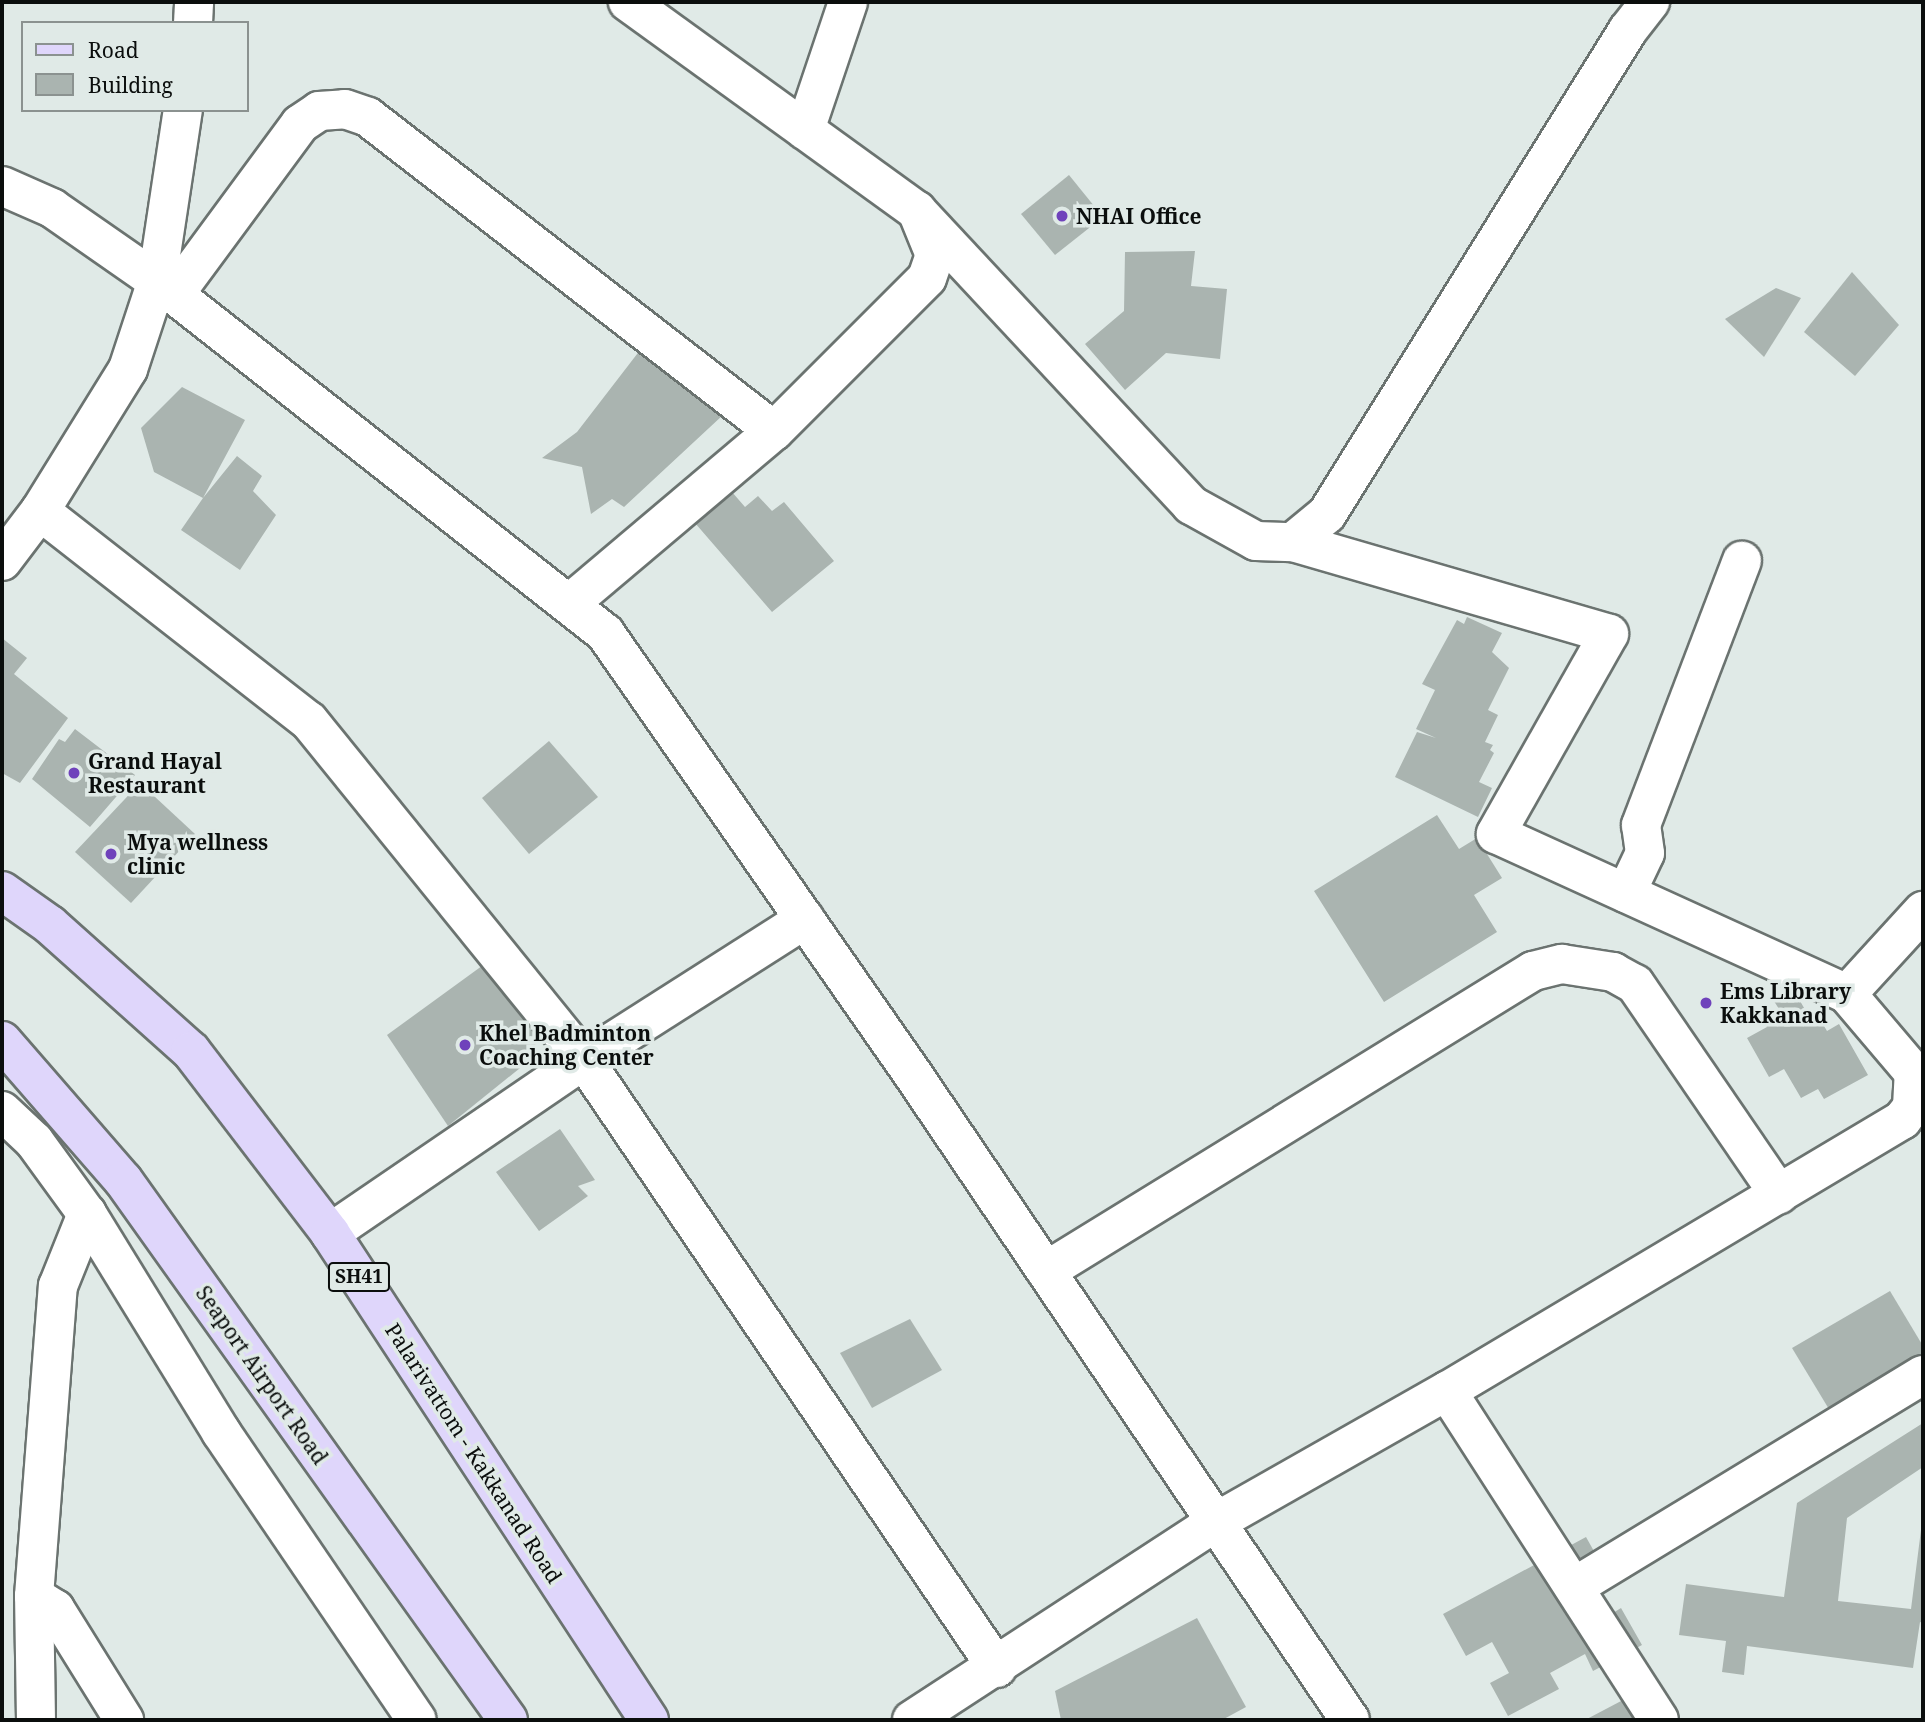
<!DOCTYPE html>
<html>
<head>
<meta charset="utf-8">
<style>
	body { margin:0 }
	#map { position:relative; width:1925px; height:1722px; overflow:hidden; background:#e0eae7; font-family:"Noto Serif",serif }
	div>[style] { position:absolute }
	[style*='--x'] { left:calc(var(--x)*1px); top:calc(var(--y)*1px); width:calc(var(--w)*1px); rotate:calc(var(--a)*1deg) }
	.building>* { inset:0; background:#aab4b0 }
	.roads { filter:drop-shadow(2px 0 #6b7370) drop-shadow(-2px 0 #6b7370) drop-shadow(0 2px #6b7370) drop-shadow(0 -2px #6b7370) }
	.minor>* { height:38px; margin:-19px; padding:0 19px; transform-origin:19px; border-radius:19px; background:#fff }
	.major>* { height:38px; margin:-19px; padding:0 19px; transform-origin:19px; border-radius:19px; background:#dfd6fb }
	.dots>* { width:19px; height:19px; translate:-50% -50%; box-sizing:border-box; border:4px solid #e0eae7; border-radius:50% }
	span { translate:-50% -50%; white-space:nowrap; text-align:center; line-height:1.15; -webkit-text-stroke:7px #e0eae7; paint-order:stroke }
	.shield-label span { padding:2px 5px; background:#e0eae7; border:2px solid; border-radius:5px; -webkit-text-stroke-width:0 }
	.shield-label { font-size:19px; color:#0b0e0d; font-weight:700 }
	.poi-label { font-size:21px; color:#0b0e0d; font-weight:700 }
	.left { translate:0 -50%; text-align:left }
	.street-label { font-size:21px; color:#0b0e0d }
	.frame { position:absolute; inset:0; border:4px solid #0b0e0d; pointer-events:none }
	.legend { position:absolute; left:21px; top:21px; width:228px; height:91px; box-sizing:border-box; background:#e0eae7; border:2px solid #8b9290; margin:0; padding:9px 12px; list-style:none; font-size:21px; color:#0b0e0d }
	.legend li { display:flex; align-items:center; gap:14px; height:35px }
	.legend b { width:35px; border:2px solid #8b9290 }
</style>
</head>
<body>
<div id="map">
	<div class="building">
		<i style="clip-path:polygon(1069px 175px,1103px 217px,1055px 255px,1021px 214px)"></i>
		<i style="clip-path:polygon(1195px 251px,1191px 286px,1227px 289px,1220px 359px,1166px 353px,1125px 390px,1085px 344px,1124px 311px,1125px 252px)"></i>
		<i style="clip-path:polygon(1852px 272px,1899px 325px,1855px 376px,1804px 332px)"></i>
		<i style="clip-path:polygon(1776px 288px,1801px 298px,1764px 357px,1725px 319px)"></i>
		<i style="clip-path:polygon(644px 345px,723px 415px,624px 507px,612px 499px,591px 514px,582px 467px,542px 458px,577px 432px)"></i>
		<i style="clip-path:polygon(182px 387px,245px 420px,203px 498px,237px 456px,262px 476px,253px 491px,276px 515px,240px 570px,181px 530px,203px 498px,154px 472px,141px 428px)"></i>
		<i style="clip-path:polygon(732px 492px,745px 507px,758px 496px,772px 511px,784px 502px,834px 561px,772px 612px,695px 523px)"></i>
		<i style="clip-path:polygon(1467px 617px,1502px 633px,1492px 652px,1509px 668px,1488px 710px,1498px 715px,1485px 742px,1493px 745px,1490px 750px,1494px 753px,1479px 782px,1492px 788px,1478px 817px,1395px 777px,1417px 732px,1436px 738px,1416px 729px,1435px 690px,1422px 684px,1457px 620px,1464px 624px)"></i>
		<i style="clip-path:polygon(2px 638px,27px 658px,14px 674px,68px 718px,20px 783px,2px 773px)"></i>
		<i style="clip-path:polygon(75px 729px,135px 775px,90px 827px,32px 779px,59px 739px,65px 742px)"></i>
		<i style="clip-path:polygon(549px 741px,598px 797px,529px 854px,482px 798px)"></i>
		<i style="clip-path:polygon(140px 783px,195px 834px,131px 903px,75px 852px)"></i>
		<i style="clip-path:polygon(1437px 815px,1459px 849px,1477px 838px,1502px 878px,1474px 895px,1497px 932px,1384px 1002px,1314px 891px)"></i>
		<i style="clip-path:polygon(486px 963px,536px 1026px,535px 1056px,448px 1126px,387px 1035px)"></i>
		<i style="clip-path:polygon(1792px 987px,1811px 1020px,1818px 1016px,1827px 1031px,1839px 1024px,1868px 1075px,1824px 1099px,1818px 1089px,1801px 1098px,1784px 1069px,1769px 1077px,1747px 1038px,1767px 1027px,1762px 1019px,1779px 1009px,1772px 998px)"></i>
		<i style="clip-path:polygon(560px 1129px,595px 1180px,578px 1186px,588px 1196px,539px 1231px,496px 1172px)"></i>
		<i style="clip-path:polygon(1890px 1291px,1923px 1346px,1923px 1387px,1844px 1434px,1792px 1348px)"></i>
		<i style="clip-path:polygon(910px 1319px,942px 1370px,872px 1408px,840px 1353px)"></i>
		<i style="clip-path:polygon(1923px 1423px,1923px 1467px,1847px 1518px,1838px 1601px,1911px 1609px,1923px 1514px,1923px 1623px,1920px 1622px,1913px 1668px,1747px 1646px,1744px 1675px,1722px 1672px,1726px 1641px,1679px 1635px,1686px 1584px,1784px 1597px,1797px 1503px)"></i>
		<i style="clip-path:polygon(1586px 1537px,1613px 1585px,1601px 1592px,1613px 1613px,1621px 1608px,1642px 1645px,1593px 1671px,1585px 1654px,1550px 1673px,1559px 1689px,1508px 1716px,1490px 1683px,1509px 1673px,1492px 1642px,1466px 1656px,1443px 1614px)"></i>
		<i style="clip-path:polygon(1197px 1618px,1246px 1707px,1222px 1720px,1061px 1720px,1055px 1691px)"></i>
		<i style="clip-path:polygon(1623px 1700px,1641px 1720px,1585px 1720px)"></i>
	</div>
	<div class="roads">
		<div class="minor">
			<i style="--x:193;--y:23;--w:21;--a:-87"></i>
			<i style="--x:805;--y:130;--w:135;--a:-71.4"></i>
			<i style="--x:2;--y:186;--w:55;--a:23.7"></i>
			<i style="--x:52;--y:208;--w:128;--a:34.8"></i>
			<i style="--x:157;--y:281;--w:570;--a:38.16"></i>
			<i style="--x:605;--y:633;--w:537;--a:55.1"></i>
			<i style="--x:912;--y:1073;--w:781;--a:55.9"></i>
			<i style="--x:917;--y:211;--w:402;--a:47"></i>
			<i style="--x:1191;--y:505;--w:74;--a:29"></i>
			<i style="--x:1256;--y:541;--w:37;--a:2"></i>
			<i style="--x:1293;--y:542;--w:44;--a:-39.5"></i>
			<i style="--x:1327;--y:514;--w:570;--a:-58.12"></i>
			<i style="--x:1628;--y:30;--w:36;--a:-52"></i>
			<i style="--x:174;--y:295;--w:212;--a:-53.6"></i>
			<i style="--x:300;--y:124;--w:23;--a:-34"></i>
			<i style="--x:319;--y:111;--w:26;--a:-4"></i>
			<i style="--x:345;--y:109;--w:24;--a:19"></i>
			<i style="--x:368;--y:117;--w:513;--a:37.72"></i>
			<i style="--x:40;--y:511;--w:341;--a:38"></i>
			<i style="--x:309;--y:721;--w:437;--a:51"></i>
			<i style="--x:584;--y:1060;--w:735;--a:55.81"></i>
			<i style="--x:1293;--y:542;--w:329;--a:16.2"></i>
			<i style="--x:1609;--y:634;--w:230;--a:119.5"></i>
			<i style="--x:1496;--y:834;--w:386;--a:24.5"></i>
			<i style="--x:2;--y:561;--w:63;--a:-52.8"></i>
			<i style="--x:40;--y:511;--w:167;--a:-58.2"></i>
			<i style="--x:128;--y:369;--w:93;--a:-71.8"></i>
			<i style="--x:157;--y:281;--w:173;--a:-81.4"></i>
			<i style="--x:569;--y:604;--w:268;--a:-40.2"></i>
			<i style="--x:774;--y:431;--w:216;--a:-45"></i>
			<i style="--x:927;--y:278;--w:24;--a:-71"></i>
			<i style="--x:935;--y:255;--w:48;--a:-112.2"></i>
			<i style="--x:917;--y:211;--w:357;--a:-144.1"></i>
			<i style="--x:1626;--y:893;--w:44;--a:-64.6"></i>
			<i style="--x:1645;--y:853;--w:28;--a:-98"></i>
			<i style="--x:1641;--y:825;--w:283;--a:-69.1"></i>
			<i style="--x:2;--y:1111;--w:44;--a:43.2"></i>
			<i style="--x:34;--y:1141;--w:90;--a:54"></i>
			<i style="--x:87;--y:1214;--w:256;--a:58.4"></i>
			<i style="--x:221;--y:1432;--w:348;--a:55.8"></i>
			<i style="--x:330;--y:1233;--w:307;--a:-34.3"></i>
			<i style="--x:584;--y:1060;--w:262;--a:-32.5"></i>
			<i style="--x:1046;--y:1271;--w:572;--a:-31.63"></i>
			<i style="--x:1533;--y:971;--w:30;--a:-14"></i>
			<i style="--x:1562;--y:964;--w:52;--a:8.9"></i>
			<i style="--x:1613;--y:972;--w:25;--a:29"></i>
			<i style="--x:1635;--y:984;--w:255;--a:55.6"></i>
			<i style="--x:1447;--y:1391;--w:391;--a:57.2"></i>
			<i style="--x:1574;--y:1587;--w:408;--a:-31.3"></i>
			<i style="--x:34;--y:1596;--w:25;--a:32"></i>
			<i style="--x:55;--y:1609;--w:131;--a:58.1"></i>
			<i style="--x:36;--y:1720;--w:124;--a:-90.9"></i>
			<i style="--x:34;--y:1596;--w:311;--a:-85.6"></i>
			<i style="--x:58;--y:1286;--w:78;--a:-68.1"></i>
			<i style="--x:912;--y:1720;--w:363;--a:-33.1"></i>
			<i style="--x:1216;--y:1522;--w:266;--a:-29.6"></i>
			<i style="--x:1447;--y:1391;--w:530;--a:-30.78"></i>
			<i style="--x:1902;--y:1120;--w:16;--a:-52"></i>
			<i style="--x:1912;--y:1107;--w:34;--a:-87"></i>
			<i style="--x:1914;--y:1073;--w:104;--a:-130.3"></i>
			<i style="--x:1847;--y:994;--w:113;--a:-47.5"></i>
		</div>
		<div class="major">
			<i style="--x:2;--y:891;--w:59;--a:35.3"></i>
			<i style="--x:50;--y:925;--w:189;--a:41.8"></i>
			<i style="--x:191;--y:1051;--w:229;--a:52.6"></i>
			<i style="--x:330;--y:1233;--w:582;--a:56.77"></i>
			<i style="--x:2;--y:1041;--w:184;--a:49"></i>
			<i style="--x:123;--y:1180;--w:663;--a:54.51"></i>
		</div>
	</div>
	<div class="dots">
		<i style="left:1062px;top:216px;background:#6f42bb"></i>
		<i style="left:74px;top:773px;background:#6f42bb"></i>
		<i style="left:111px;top:854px;background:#6f42bb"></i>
		<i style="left:1706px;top:1003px;background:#6f42bb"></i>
		<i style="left:465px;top:1045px;background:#6f42bb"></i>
	</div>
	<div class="shield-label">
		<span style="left:359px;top:1277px">SH41</span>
	</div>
	<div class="poi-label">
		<span class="left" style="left:1076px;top:216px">NHAI Office</span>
		<span class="left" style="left:88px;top:773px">Grand Hayal<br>Restaurant</span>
		<span class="left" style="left:127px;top:854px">Mya wellness<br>clinic</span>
		<span class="left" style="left:1720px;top:1003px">Ems Library<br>Kakkanad</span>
		<span class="left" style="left:479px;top:1045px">Khel Badminton<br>Coaching Center</span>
	</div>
	<div class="street-label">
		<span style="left:262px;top:1375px;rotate:55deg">Seaport Airport Road</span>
		<span style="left:474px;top:1453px;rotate:57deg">Palarivattom - Kakkanad Road</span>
	</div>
	<div class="frame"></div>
	<ul class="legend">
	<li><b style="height:9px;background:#dfd6fb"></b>Road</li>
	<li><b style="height:19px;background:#aab4b0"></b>Building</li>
	</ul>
</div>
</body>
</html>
